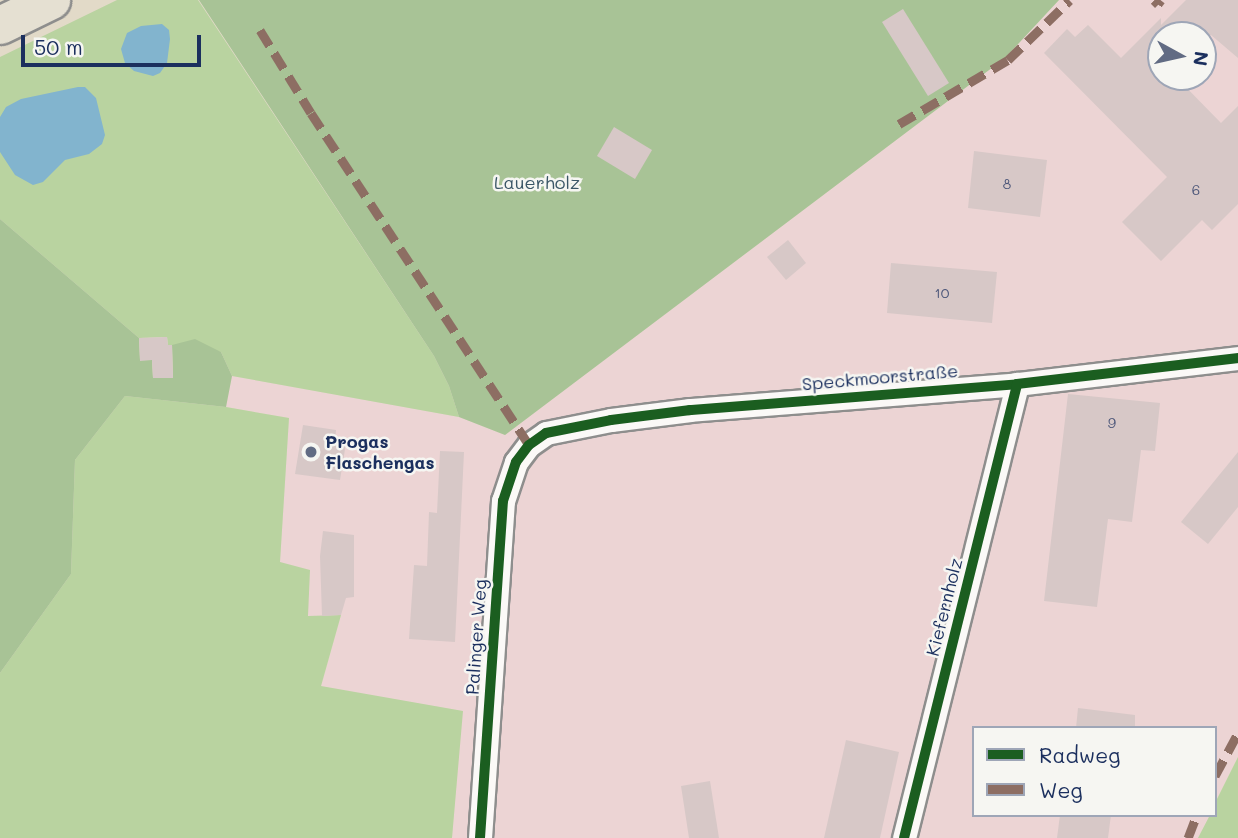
<!DOCTYPE html>
<html>
<head>
<meta charset="utf-8">
<style>
	body { margin:0 }
	#map { position:relative; width:1238px; height:838px; overflow:hidden; background:#e2dac8; font-family:Mali,sans-serif }
	div>[style] { position:absolute }
	[style*='--x'] { left:calc(var(--x)*1px); top:calc(var(--y)*1px); width:calc(var(--w)*1px); rotate:calc(var(--a)*1deg) }
	.built>* { inset:0; background:#ecd4d4 }
	.green>* { inset:0; background:#b9d3a0 }
	.forest>* { inset:0; background:#a8c396 }
	.water>* { inset:0; background:#82b4ce }
	.building>* { inset:0; background:#d7c8c7 }
	.roads { filter:drop-shadow(2px 0 #8e8e8d) drop-shadow(-2px 0 #8e8e8d) drop-shadow(0 2px #8e8e8d) drop-shadow(0 -2px #8e8e8d) }
	.minor>* { height:23px; margin:-11.5px; padding:0 11.5px; transform-origin:11.5px; border-radius:11.5px; background:#fbf9f7 }
	.primary>* { height:37px; margin:-18.5px; padding:0 18.5px; transform-origin:18.5px; border-radius:18.5px; background:#e5e0d2 }
	.quiet>* { height:9px; margin-top:-4.5px; transform-origin:0; background:repeating-linear-gradient(90deg,#8d6e63 0 18px,transparent 0 27px) }
	.cycleway>* { height:10px; margin:-5px; padding:0 5px; transform-origin:5px; border-radius:5px; background:#1b5e20 }
	.dots>* { width:19px; height:19px; translate:-50% -50%; box-sizing:border-box; border:4px solid #f6f6f2; border-radius:50% }
	span { translate:-50% -50%; white-space:nowrap; text-align:center; line-height:1.15; -webkit-text-stroke:5px #f6f6f2; paint-order:stroke }
	.number-label { font-size:14px; color:#4a5578 }
	.number-label span { -webkit-text-stroke-width:0 }
	.park-label { font-size:18px; color:#3a5666 }
	.street-label { font-size:18px; color:#1b2f5e }
	.poi-label { font-size:18px; color:#1b2f5e; font-weight:700 }
	.left { translate:0 -50%; text-align:left }
	.legend { position:absolute; left:972px; top:726px; width:245px; height:91px; box-sizing:border-box; background:#f6f6f2; border:2px solid #9ea6b7; margin:0; padding:9px 12px; list-style:none; font-size:21px; color:#1b2f5e }
	.legend li { display:flex; align-items:center; gap:14px; height:35px }
	.legend b { width:35px; border:2px solid #9ea6b7 }
	.north { position:absolute; left:1147px; top:21px; width:70px; height:70px; box-sizing:border-box; background:#f6f6f2; border:2px solid #9ea6b7; border-radius:50%; rotate:98deg; font-size:19px; font-weight:700; line-height:28px; text-align:center; color:#1b2f5e }
	.north::after { content:''; display:block; margin:auto; width:24px; height:32px; background:#616b83; clip-path:polygon(50% 0,100% 100%,50% 72%,0 100%) }
	.scale { position:absolute; left:21px; top:35px; width:180px; height:32px; box-sizing:border-box; border:4px solid #1b2f5e; border-top:0; padding-left:9px; font-size:21px; line-height:24px; white-space:nowrap; color:#1b2f5e; -webkit-text-stroke:5px #f6f6f2; paint-order:stroke }
</style>
</head>
<body>
<div id="map">
	<div class="built">
		<i style="clip-path:polygon(evenodd,1059px 0,1238px 0,1238px 757px,1215px 803px,1215px 728px,974px 728px,974px 815px,1210px 815px,1198px 838px,452px 838px,462px 711px,321px 687px,341px 616px,308px 616px,280px 562px,289px 418px,226px 407px,232px 376px,459px 417px,505px 435px,1005px 58px,1059px 0,1161px 35px,1203px 35px,1203px 77px,1161px 77px,1161px 35px)"></i>
	</div>
	<div class="green">
		<i style="clip-path:polygon(117px 0,198px 0,434px 356px,449px 386px,459px 417px,232px 376px,221px 352px,168px 345px,167px 337px,139px 338px,0 219px,0 57px)"></i>
		<i style="clip-path:polygon(125px 396px,226px 407px,289px 418px,280px 562px,310px 570px,308px 616px,341px 615px,321px 686px,463px 711px,452px 838px,0 838px,0 673px,71px 574px,75px 460px)"></i>
		<i style="clip-path:polygon(1238px 757px,1238px 838px,1198px 838px,1210px 815px,1215px 815px,1215px 803px)"></i>
	</div>
	<div class="forest">
		<i style="clip-path:polygon(199px 0,1059px 0,1005px 58px,505px 435px,459px 417px,449px 386px,434px 356px)"></i>
		<i style="clip-path:polygon(0 219px,139px 338px,140px 360px,152px 360px,153px 378px,173px 377px,172px 345px,195px 339px,221px 352px,232px 376px,226px 407px,125px 396px,75px 460px,71px 574px,0 673px)"></i>
	</div>
	<div class="water">
		<i style="clip-path:polygon(162px 24px,169px 30px,170px 39px,167px 63px,160px 73px,153px 76px,134px 71px,125px 63px,121px 49px,127px 33px,141px 26px)"></i>
		<i style="clip-path:polygon(78px 87px,85px 87px,96px 98px,105px 135px,102px 144px,89px 154px,65px 160px,43px 182px,33px 185px,15px 175px,0 152px,0 117px,6px 107px,21px 99px)"></i>
	</div>
	<div class="building">
		<i style="clip-path:polygon(1186px 0,1238px 0,1238px 58px,1211px 35px,1161px 35px,1161px 77px,1176px 77px,1221px 123px,1238px 106px,1238px 204px,1212px 230px,1202px 220px,1161px 261px,1122px 222px,1167px 177px,1044px 53px,1067px 29px,1075px 37px,1088px 25px,1121px 58px,1161px 18px,1161px 25px)"></i>
		<i style="clip-path:polygon(903px 9px,949px 83px,928px 96px,882px 22px)"></i>
		<i style="clip-path:polygon(614px 127px,652px 150px,635px 179px,597px 156px)"></i>
		<i style="clip-path:polygon(974px 151px,1047px 160px,1040px 217px,968px 208px)"></i>
		<i style="clip-path:polygon(788px 240px,806px 263px,786px 280px,767px 257px)"></i>
		<i style="clip-path:polygon(891px 263px,997px 272px,992px 323px,887px 313px)"></i>
		<i style="clip-path:polygon(167px 337px,168px 345px,172px 345px,173px 378px,153px 378px,152px 360px,140px 361px,139px 338px)"></i>
		<i style="clip-path:polygon(1068px 394px,1160px 403px,1155px 451px,1141px 450px,1132px 522px,1108px 519px,1097px 607px,1044px 601px)"></i>
		<i style="clip-path:polygon(303px 425px,336px 430px,335px 441px,346px 443px,340px 480px,295px 474px)"></i>
		<i style="clip-path:polygon(440px 451px,464px 452px,455px 642px,409px 639px,414px 565px,427px 566px,429px 512px,437px 513px)"></i>
		<i style="clip-path:polygon(1238px 452px,1238px 507px,1208px 544px,1181px 522px)"></i>
		<i style="clip-path:polygon(323px 531px,354px 535px,354px 597px,346px 598px,341px 615px,322px 616px,320px 556px)"></i>
		<i style="clip-path:polygon(1078px 708px,1135px 715px,1135px 728px,1076px 728px)"></i>
		<i style="clip-path:polygon(846px 740px,899px 752px,880px 838px,824px 838px)"></i>
		<i style="clip-path:polygon(710px 781px,719px 838px,689px 838px,681px 786px)"></i>
		<i style="clip-path:polygon(1060px 815px,1111px 815px,1108px 838px,1057px 838px)"></i>
	</div>
	<div class="roads">
		<div class="minor">
			<i style="--x:480;--y:838;--w:338;--a:-86.1"></i>
			<i style="--x:503;--y:501;--w:41;--a:-71.6"></i>
			<i style="--x:516;--y:462;--w:21;--a:-53"></i>
			<i style="--x:529;--y:445;--w:21;--a:-35"></i>
			<i style="--x:546;--y:433;--w:66;--a:-11.3"></i>
			<i style="--x:611;--y:420;--w:80;--a:-7.2"></i>
			<i style="--x:690;--y:410;--w:328;--a:-4.5"></i>
			<i style="--x:1017;--y:384;--w:223;--a:-6.7"></i>
			<i style="--x:904;--y:838;--w:468;--a:-76"></i>
		</div>
		<div class="primary">
			<i style="--x:0;--y:25;--w:57;--a:-26.1"></i>
		</div>
	</div>
	<div class="quiet">
		<i style="--x:1154;--y:0;--w:6;--a:45"></i>
		<i style="--x:1158;--y:4;--w:5;--a:-53"></i>
		<i style="--x:260;--y:30;--w:97;--a:58.4"></i>
		<i style="--x:311;--y:113;--w:397;--a:56.7"></i>
		<i style="--x:899;--y:124;--w:126;--a:-30.4"></i>
		<i style="--x:1008;--y:60;--w:86;--a:-44.1"></i>
		<i style="--x:1215;--y:776;--w:49;--a:-61.9"></i>
		<i style="--x:1188;--y:838;--w:25;--a:-69"></i>
	</div>
	<div class="cycleway">
		<i style="--x:480;--y:838;--w:338;--a:-86.1"></i>
		<i style="--x:503;--y:501;--w:41;--a:-71.6"></i>
		<i style="--x:516;--y:462;--w:21;--a:-53"></i>
		<i style="--x:529;--y:445;--w:21;--a:-35"></i>
		<i style="--x:546;--y:433;--w:66;--a:-11.3"></i>
		<i style="--x:611;--y:420;--w:80;--a:-7.2"></i>
		<i style="--x:690;--y:410;--w:328;--a:-4.5"></i>
		<i style="--x:1017;--y:384;--w:223;--a:-6.7"></i>
		<i style="--x:904;--y:838;--w:468;--a:-76"></i>
	</div>
	<div class="dots">
		<i style="left:311px;top:452px;background:#616b83"></i>
	</div>
	<div class="number-label">
		<span style="left:1007px;top:184px">8</span>
		<span style="left:1196px;top:190px">6</span>
		<span style="left:942px;top:293px">10</span>
		<span style="left:1112px;top:423px">9</span>
	</div>
	<div class="park-label">
		<span style="left:537px;top:182px">Lauerholz</span>
	</div>
	<div class="street-label">
		<span style="left:880px;top:377px;rotate:-5deg">Speckmoorstraße</span>
		<span style="left:944px;top:607px;rotate:-76deg">Kiefernholz</span>
		<span style="left:476px;top:637px;rotate:-86deg">Palinger Weg</span>
	</div>
	<div class="poi-label">
		<span class="left" style="left:325px;top:452px">Progas<br>Flaschengas</span>
	</div>
	<ul class="legend">
	<li><b style="height:9px;background:#1b5e20"></b>Radweg</li>
	<li><b style="height:9px;background:#8d6e63"></b>Weg</li>
	</ul>
	<div class="north">N</div>
	<div class="scale">50 m</div>
</div>
</body>
</html>
